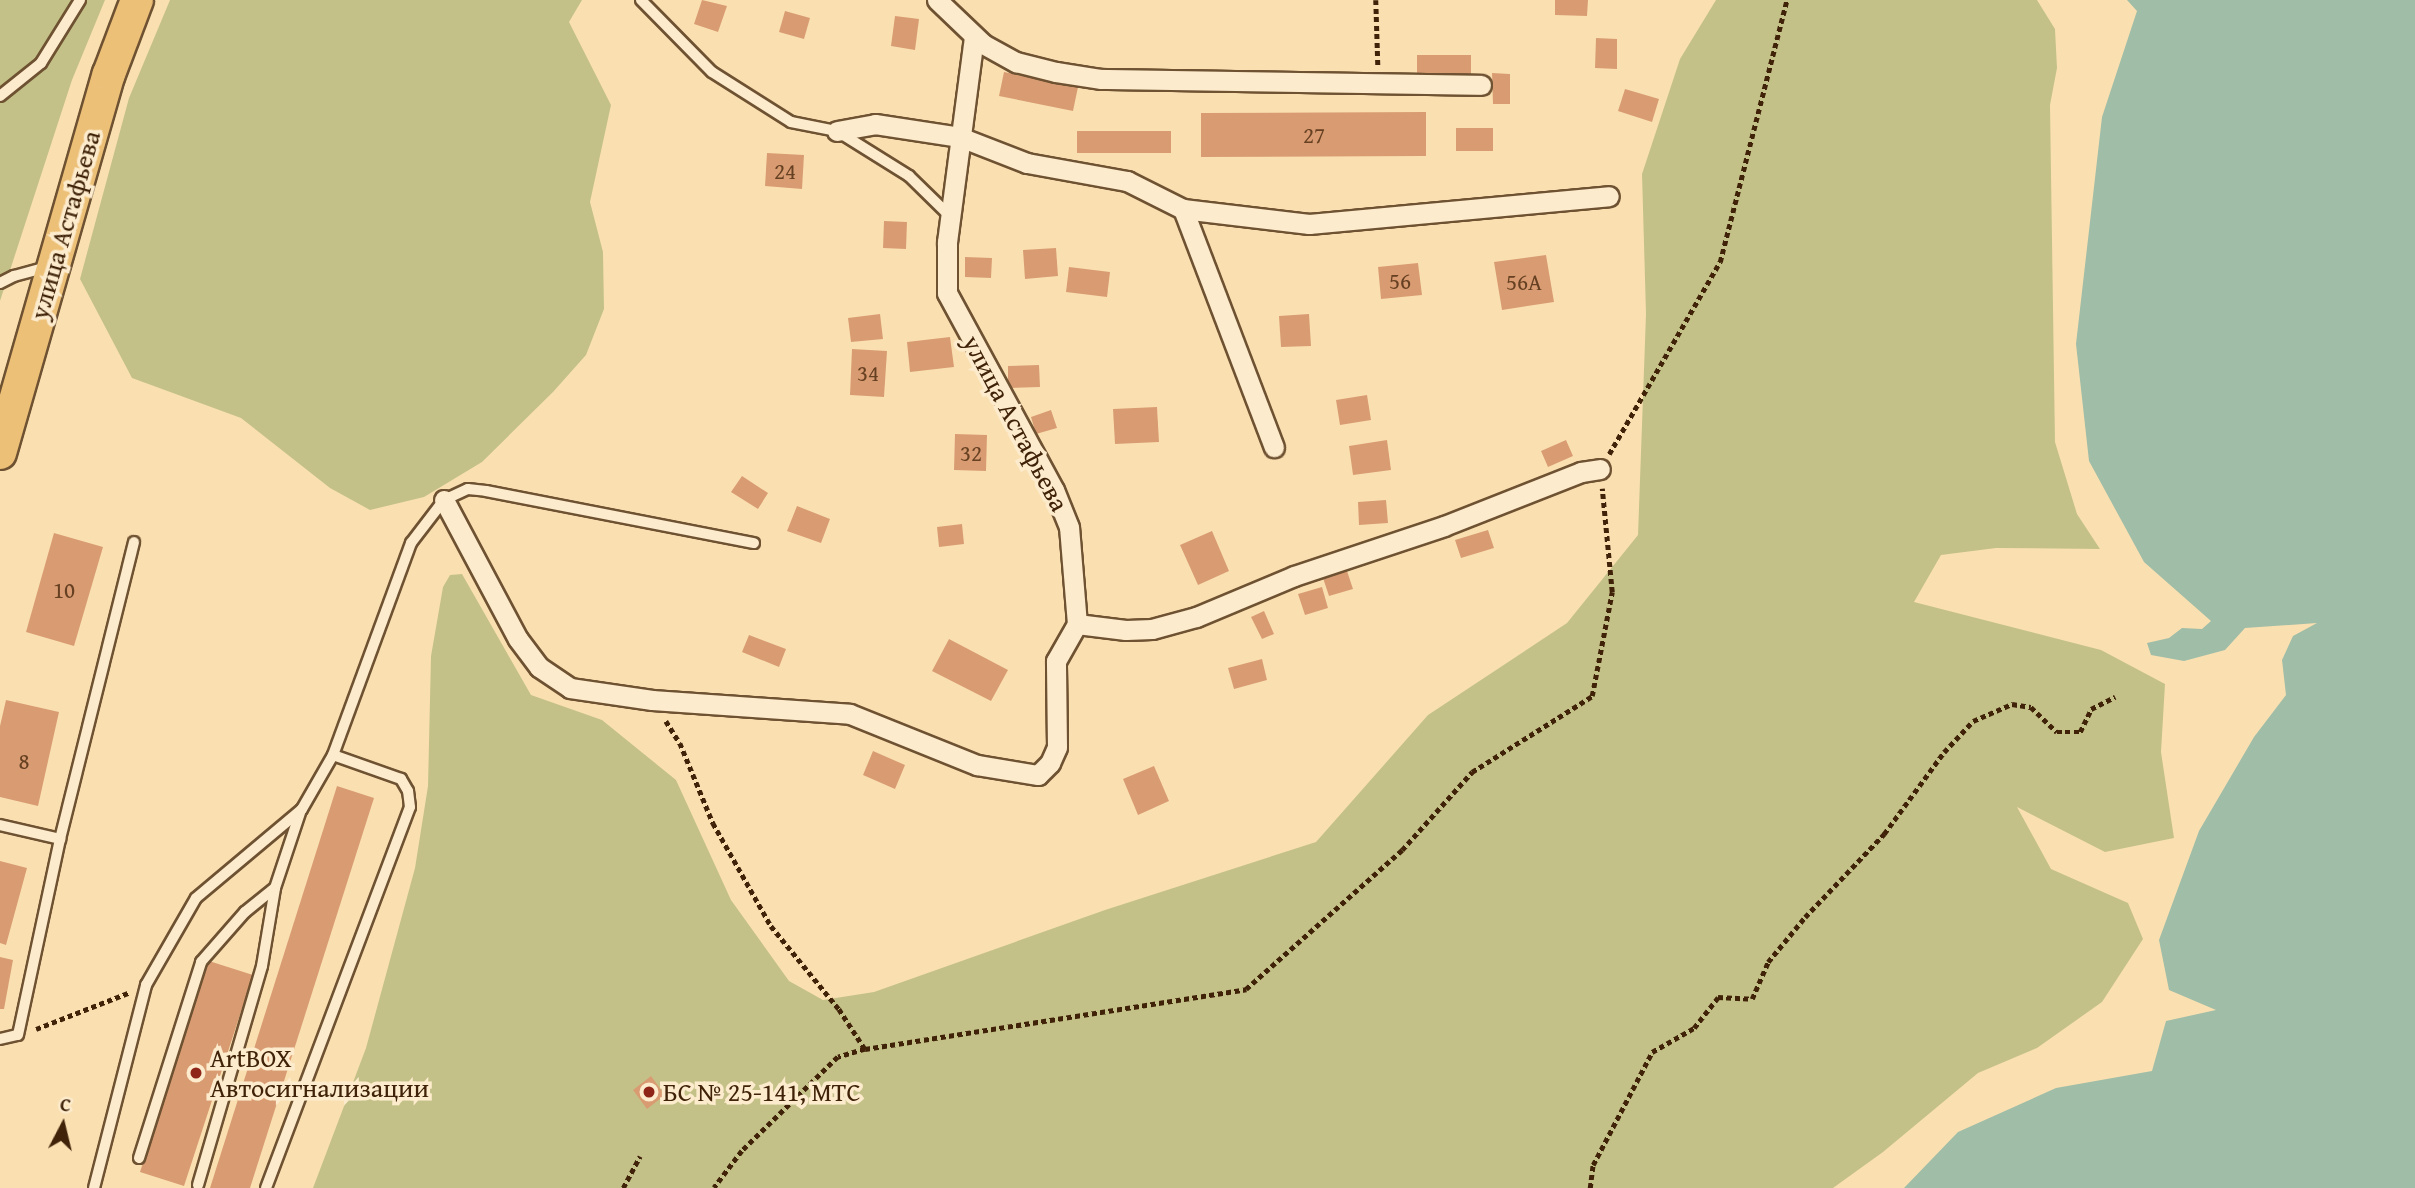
<!DOCTYPE html>
<html>
<head>
<meta charset="utf-8">
<style>
	body { margin:0 }
	#map { position:relative; width:2415px; height:1188px; overflow:hidden; background:#fae0b1; font-family:"Gentium Book Plus",serif }
	div>[style] { position:absolute }
	[style*='--x'] { left:calc(var(--x)*1px); top:calc(var(--y)*1px); width:calc(var(--w)*1px); rotate:calc(var(--a)*1deg) }
	.green>* { inset:0; background:#c4c188 }
	.water>* { inset:0; background:#9fbda7 }
	.building>* { inset:0; background:#d99c72 }
	.path>* { height:4.5px; margin-top:-2.25px; transform-origin:0; background:repeating-linear-gradient(90deg,#3f2208 0 5px,transparent 0 8.5px) }
	.roads { filter:drop-shadow(2px 0 #6e5232) drop-shadow(-2px 0 #6e5232) drop-shadow(0 2px #6e5232) drop-shadow(0 -2px #6e5232) }
	.lane>* { height:10px; margin:-5px; padding:0 5px; transform-origin:5px; border-radius:5px; background:#fcebcc }
	.street>* { height:19px; margin:-9.5px; padding:0 9.5px; transform-origin:9.5px; border-radius:9.5px; background:#fcebcc }
	.primary>* { height:32px; margin:-16px; padding:0 16px; transform-origin:16px; border-radius:16px; background:#edc078 }
	.dots>* { width:19px; height:19px; translate:-50% -50%; box-sizing:border-box; border:4px solid #fcebcc; border-radius:50% }
	span { translate:-50% -50%; white-space:nowrap; text-align:center; line-height:1.15; -webkit-text-stroke:7px #fcebcc; paint-order:stroke }
	.number-label { font-size:23px; color:#664022 }
	.number-label span { -webkit-text-stroke-width:0 }
	.street-label { font-size:26px; color:#3f2208 }
	.poi-label { font-size:26px; color:#3f2208 }
	.left { translate:0 -50%; text-align:left }
	.north { position:absolute; left:28px; top:1090px; width:70px; height:70px; -webkit-text-stroke:5px #fcebcc; paint-order:stroke; rotate:7deg; font-size:19px; font-weight:700; line-height:28px; text-align:center; color:#3f2208 }
	.north::after { content:''; display:block; margin:auto; width:24px; height:32px; background:#3f2208; clip-path:polygon(50% 0,100% 100%,50% 72%,0 100%) }
</style>
</head>
<body>
<div id="map">
	<div class="green">
		<i style="clip-path:polygon(0 0,105px 0,72px 80px,0 301px)"></i>
		<i style="clip-path:polygon(170px 0,582px 0,569px 22px,611px 105px,590px 202px,603px 252px,604px 309px,586px 355px,553px 392px,482px 462px,424px 497px,370px 510px,330px 488px,241px 418px,132px 378px,80px 279px,129px 98px)"></i>
		<i style="clip-path:polygon(1716px 0,2037px 0,2055px 29px,2057px 68px,2050px 105px,2055px 442px,2077px 514px,2100px 549px,1996px 548px,1941px 555px,1914px 602px,2101px 650px,2165px 684px,2161px 752px,2174px 838px,2105px 852px,2017px 807px,2051px 869px,2128px 903px,2143px 939px,2102px 1002px,2037px 1048px,1978px 1073px,1883px 1152px,1833px 1188px,313px 1188px,366px 1048px,415px 868px,428px 786px,431px 656px,443px 587px,450px 575px,462px 574px,531px 695px,602px 720px,676px 780px,731px 900px,789px 981px,823px 1000px,874px 992px,1105px 910px,1316px 842px,1428px 715px,1567px 623px,1638px 535px,1646px 314px,1642px 174px,1680px 59px)"></i>
	</div>
	<div class="water">
		<i style="clip-path:polygon(2127px 0,2415px 0,2415px 1188px,1904px 1188px,1958px 1132px,2056px 1088px,2152px 1071px,2166px 1021px,2216px 1010px,2169px 990px,2159px 940px,2199px 831px,2254px 737px,2286px 695px,2282px 660px,2293px 636px,2317px 623px,2245px 628px,2225px 650px,2184px 661px,2151px 655px,2147px 643px,2169px 638px,2182px 628px,2202px 629px,2211px 621px,2144px 562px,2089px 461px,2076px 344px,2102px 117px,2137px 11px)"></i>
	</div>
	<div class="building">
		<i style="clip-path:polygon(702px 0,727px 6px,718px 32px,694px 24px)"></i>
		<i style="clip-path:polygon(1555px 0,1588px 0,1587px 16px,1555px 15px)"></i>
		<i style="clip-path:polygon(785px 11px,810px 18px,804px 39px,779px 32px)"></i>
		<i style="clip-path:polygon(895px 16px,919px 19px,915px 50px,891px 46px)"></i>
		<i style="clip-path:polygon(1596px 38px,1617px 39px,1617px 69px,1595px 68px)"></i>
		<i style="clip-path:polygon(1417px 55px,1471px 55px,1471px 74px,1417px 74px)"></i>
		<i style="clip-path:polygon(1004px 72px,1078px 87px,1073px 111px,999px 96px)"></i>
		<i style="clip-path:polygon(1492px 73px,1510px 74px,1510px 104px,1493px 104px)"></i>
		<i style="clip-path:polygon(1625px 89px,1659px 99px,1652px 122px,1618px 111px)"></i>
		<i style="clip-path:polygon(1426px 112px,1426px 156px,1201px 157px,1201px 113px)"></i>
		<i style="clip-path:polygon(1456px 128px,1493px 128px,1493px 151px,1456px 151px)"></i>
		<i style="clip-path:polygon(1077px 131px,1171px 131px,1171px 153px,1077px 153px)"></i>
		<i style="clip-path:polygon(767px 153px,804px 155px,802px 189px,765px 186px)"></i>
		<i style="clip-path:polygon(884px 221px,907px 222px,906px 249px,883px 248px)"></i>
		<i style="clip-path:polygon(1056px 248px,1058px 276px,1025px 279px,1023px 250px)"></i>
		<i style="clip-path:polygon(1546px 255px,1554px 302px,1502px 310px,1494px 262px)"></i>
		<i style="clip-path:polygon(965px 257px,992px 258px,991px 278px,965px 277px)"></i>
		<i style="clip-path:polygon(1418px 263px,1422px 295px,1381px 299px,1378px 267px)"></i>
		<i style="clip-path:polygon(1069px 267px,1110px 272px,1107px 297px,1066px 292px)"></i>
		<i style="clip-path:polygon(880px 314px,883px 339px,851px 342px,848px 318px)"></i>
		<i style="clip-path:polygon(1309px 314px,1311px 346px,1281px 347px,1279px 316px)"></i>
		<i style="clip-path:polygon(950px 337px,954px 367px,910px 372px,907px 342px)"></i>
		<i style="clip-path:polygon(852px 349px,887px 351px,884px 397px,850px 395px)"></i>
		<i style="clip-path:polygon(1039px 365px,1040px 387px,1008px 388px,1008px 366px)"></i>
		<i style="clip-path:polygon(1367px 395px,1371px 420px,1340px 425px,1336px 400px)"></i>
		<i style="clip-path:polygon(1157px 407px,1159px 442px,1115px 444px,1113px 409px)"></i>
		<i style="clip-path:polygon(1051px 410px,1057px 428px,1036px 434px,1031px 417px)"></i>
		<i style="clip-path:polygon(955px 434px,987px 435px,986px 471px,954px 470px)"></i>
		<i style="clip-path:polygon(1387px 440px,1391px 470px,1353px 475px,1349px 446px)"></i>
		<i style="clip-path:polygon(1566px 440px,1573px 456px,1548px 467px,1541px 451px)"></i>
		<i style="clip-path:polygon(742px 476px,768px 493px,758px 509px,731px 492px)"></i>
		<i style="clip-path:polygon(1386px 500px,1388px 523px,1359px 525px,1358px 502px)"></i>
		<i style="clip-path:polygon(797px 506px,830px 519px,821px 543px,787px 531px)"></i>
		<i style="clip-path:polygon(962px 524px,964px 544px,939px 547px,937px 527px)"></i>
		<i style="clip-path:polygon(1488px 530px,1494px 548px,1461px 558px,1455px 540px)"></i>
		<i style="clip-path:polygon(1212px 531px,1229px 571px,1198px 585px,1180px 545px)"></i>
		<i style="clip-path:polygon(54px 533px,103px 547px,74px 646px,26px 632px)"></i>
		<i style="clip-path:polygon(1346px 568px,1353px 589px,1329px 596px,1322px 575px)"></i>
		<i style="clip-path:polygon(1322px 587px,1328px 608px,1305px 615px,1298px 594px)"></i>
		<i style="clip-path:polygon(1264px 611px,1274px 634px,1262px 639px,1251px 617px)"></i>
		<i style="clip-path:polygon(749px 635px,786px 649px,779px 667px,742px 652px)"></i>
		<i style="clip-path:polygon(949px 639px,1008px 670px,991px 701px,932px 671px)"></i>
		<i style="clip-path:polygon(1262px 659px,1267px 680px,1234px 689px,1228px 668px)"></i>
		<i style="clip-path:polygon(6px 700px,59px 712px,38px 806px,0 797px,0 726px)"></i>
		<i style="clip-path:polygon(873px 751px,905px 765px,895px 789px,863px 775px)"></i>
		<i style="clip-path:polygon(1154px 766px,1169px 801px,1138px 815px,1123px 779px)"></i>
		<i style="clip-path:polygon(337px 786px,374px 798px,250px 1188px,210px 1188px)"></i>
		<i style="clip-path:polygon(0 861px,27px 868px,6px 945px,0 943px)"></i>
		<i style="clip-path:polygon(0 957px,13px 960px,4px 1009px,0 1009px)"></i>
		<i style="clip-path:polygon(209px 961px,253px 975px,184px 1186px,140px 1172px)"></i>
		<i style="clip-path:polygon(651px 1076px,665px 1095px,647px 1109px,633px 1090px)"></i>
	</div>
	<div class="path">
		<i style="--x:1376;--y:0;--w:65;--a:88.2"></i>
		<i style="--x:1609;--y:454;--w:222;--a:-60"></i>
		<i style="--x:1720;--y:262;--w:270;--a:-75.7"></i>
		<i style="--x:666;--y:721;--w:26;--a:58"></i>
		<i style="--x:680;--y:743;--w:87;--a:67.6"></i>
		<i style="--x:713;--y:823;--w:118;--a:60.6"></i>
		<i style="--x:771;--y:926;--w:107;--a:50.7"></i>
		<i style="--x:839;--y:1009;--w:48;--a:57"></i>
		<i style="--x:865;--y:1049;--w:28;--a:163"></i>
		<i style="--x:838;--y:1057;--w:134;--a:135.6"></i>
		<i style="--x:742;--y:1151;--w:46;--a:127.1"></i>
		<i style="--x:36;--y:1029;--w:99;--a:-21.4"></i>
		<i style="--x:865;--y:1049;--w:386;--a:-8.9"></i>
		<i style="--x:1246;--y:989;--w:209;--a:-41.7"></i>
		<i style="--x:1402;--y:850;--w:105;--a:-48.1"></i>
		<i style="--x:1472;--y:772;--w:142;--a:-32.3"></i>
		<i style="--x:1592;--y:696;--w:106;--a:-79.1"></i>
		<i style="--x:1612;--y:592;--w:104;--a:-95.5"></i>
		<i style="--x:623;--y:1188;--w:36;--a:-62"></i>
		<i style="--x:1590;--y:1188;--w:23;--a:-83"></i>
		<i style="--x:1593;--y:1165;--w:127;--a:-62.4"></i>
		<i style="--x:1652;--y:1052;--w:48;--a:-29.7"></i>
		<i style="--x:1694;--y:1028;--w:39;--a:-52"></i>
		<i style="--x:1718;--y:997;--w:34;--a:3"></i>
		<i style="--x:1752;--y:999;--w:40;--a:-66.6"></i>
		<i style="--x:1768;--y:962;--w:58;--a:-50.6"></i>
		<i style="--x:1805;--y:917;--w:115;--a:-46.4"></i>
		<i style="--x:1884;--y:834;--w:102;--a:-53.8"></i>
		<i style="--x:1944;--y:752;--w:42;--a:-46.9"></i>
		<i style="--x:1973;--y:721;--w:43;--a:-23.6"></i>
		<i style="--x:2012;--y:704;--w:19;--a:9"></i>
		<i style="--x:2031;--y:707;--w:36;--a:44"></i>
		<i style="--x:2057;--y:732;--w:23;--a:0"></i>
		<i style="--x:2080;--y:732;--w:25;--a:-64"></i>
		<i style="--x:2091;--y:709;--w:27;--a:-27"></i>
	</div>
	<div class="roads">
		<div class="lane">
			<i style="--x:641;--y:0;--w:101;--a:45.4"></i>
			<i style="--x:712;--y:72;--w:93;--a:32.3"></i>
			<i style="--x:791;--y:122;--w:47;--a:11.1"></i>
			<i style="--x:837;--y:131;--w:85;--a:32"></i>
			<i style="--x:909;--y:176;--w:57;--a:44.3"></i>
			<i style="--x:0;--y:96;--w:53;--a:-38.8"></i>
			<i style="--x:41;--y:63;--w:74;--a:-58.2"></i>
			<i style="--x:0;--y:283;--w:16;--a:-27"></i>
			<i style="--x:14;--y:276;--w:34;--a:-15"></i>
			<i style="--x:0;--y:825;--w:62;--a:13.1"></i>
			<i style="--x:0;--y:1039;--w:18;--a:-13"></i>
			<i style="--x:18;--y:1035;--w:200;--a:-77.9"></i>
			<i style="--x:60;--y:839;--w:306;--a:-76"></i>
			<i style="--x:139;--y:1158;--w:206;--a:-72.4"></i>
			<i style="--x:201;--y:962;--w:67;--a:-48.7"></i>
			<i style="--x:245;--y:912;--w:38;--a:-39"></i>
			<i style="--x:198;--y:1185;--w:228;--a:-73.7"></i>
			<i style="--x:262;--y:966;--w:79;--a:-80.5"></i>
			<i style="--x:275;--y:888;--w:82;--a:-71.6"></i>
			<i style="--x:94;--y:1188;--w:210;--a:-75.6"></i>
			<i style="--x:146;--y:985;--w:100;--a:-60.1"></i>
			<i style="--x:196;--y:898;--w:138;--a:-40"></i>
			<i style="--x:302;--y:809;--w:62;--a:-60.1"></i>
			<i style="--x:333;--y:755;--w:226;--a:-69.8"></i>
			<i style="--x:411;--y:543;--w:54;--a:-52.5"></i>
			<i style="--x:444;--y:500;--w:26;--a:-25"></i>
			<i style="--x:468;--y:489;--w:18;--a:6"></i>
			<i style="--x:486;--y:491;--w:273;--a:11"></i>
			<i style="--x:266;--y:1188;--w:407;--a:-69.3"></i>
			<i style="--x:410;--y:807;--w:16;--a:-97"></i>
			<i style="--x:408;--y:791;--w:14;--a:-120"></i>
			<i style="--x:401;--y:779;--w:72;--a:-160.6"></i>
		</div>
		<div class="street">
			<i style="--x:937;--y:0;--w:64;--a:43.7"></i>
			<i style="--x:983;--y:44;--w:38;--a:29"></i>
			<i style="--x:1016;--y:62;--w:41;--a:14"></i>
			<i style="--x:1056;--y:72;--w:46;--a:8.8"></i>
			<i style="--x:1101;--y:79;--w:380;--a:0.9"></i>
			<i style="--x:837;--y:131;--w:39;--a:-10"></i>
			<i style="--x:875;--y:124;--w:86;--a:8.7"></i>
			<i style="--x:960;--y:137;--w:72;--a:21.2"></i>
			<i style="--x:1027;--y:163;--w:102;--a:10.2"></i>
			<i style="--x:1127;--y:181;--w:63;--a:26.6"></i>
			<i style="--x:1183;--y:209;--w:127;--a:6.8"></i>
			<i style="--x:1309;--y:224;--w:301;--a:-5.3"></i>
			<i style="--x:1183;--y:209;--w:255;--a:69.1"></i>
			<i style="--x:444;--y:500;--w:157;--a:62"></i>
			<i style="--x:518;--y:639;--w:35;--a:53"></i>
			<i style="--x:539;--y:667;--w:37;--a:34"></i>
			<i style="--x:570;--y:688;--w:83;--a:8.3"></i>
			<i style="--x:652;--y:700;--w:198;--a:4"></i>
			<i style="--x:850;--y:714;--w:137;--a:21.9"></i>
			<i style="--x:977;--y:765;--w:62;--a:9.3"></i>
			<i style="--x:1038;--y:775;--w:17;--a:-45"></i>
			<i style="--x:1050;--y:763;--w:17;--a:-66"></i>
			<i style="--x:1057;--y:747;--w:86;--a:-90.7"></i>
			<i style="--x:1056;--y:661;--w:43;--a:-60.4"></i>
			<i style="--x:1077;--y:624;--w:97;--a:-94.7"></i>
			<i style="--x:1069;--y:527;--w:40;--a:-112"></i>
			<i style="--x:1054;--y:490;--w:224;--a:-118.5"></i>
			<i style="--x:947;--y:293;--w:51;--a:-90"></i>
			<i style="--x:947;--y:242;--w:207;--a:-82.5"></i>
			<i style="--x:1077;--y:624;--w:49;--a:7"></i>
			<i style="--x:1126;--y:630;--w:26;--a:-2"></i>
			<i style="--x:1152;--y:629;--w:46;--a:-15.3"></i>
			<i style="--x:1196;--y:617;--w:106;--a:-22.7"></i>
			<i style="--x:1294;--y:576;--w:158;--a:-18.4"></i>
			<i style="--x:1444;--y:526;--w:147;--a:-21.5"></i>
			<i style="--x:1581;--y:472;--w:19;--a:-9"></i>
		</div>
		<div class="primary">
			<i style="--x:0;--y:453;--w:394;--a:-74"></i>
			<i style="--x:109;--y:74;--w:79;--a:-69.3"></i>
		</div>
	</div>
	<div class="dots">
		<i style="left:196px;top:1073px;background:#8f2418"></i>
		<i style="left:649px;top:1092px;background:#8f2418"></i>
	</div>
	<div class="number-label">
		<span style="left:1314px;top:135px">27</span>
		<span style="left:785px;top:171px">24</span>
		<span style="left:1400px;top:281px">56</span>
		<span style="left:1524px;top:282px">56А</span>
		<span style="left:868px;top:373px">34</span>
		<span style="left:971px;top:453px">32</span>
		<span style="left:64px;top:590px">10</span>
		<span style="left:24px;top:761px">8</span>
	</div>
	<div class="street-label">
		<span style="left:65px;top:225px;rotate:-74deg">улица Астафьева</span>
		<span style="left:1016px;top:423px;rotate:62deg">улица Астафьева</span>
	</div>
	<div class="poi-label">
		<span class="left" style="left:210px;top:1073px">ArtBOX<br>Автосигнализации</span>
		<span class="left" style="left:663px;top:1092px">БС № 25-141, МТС</span>
	</div>
	<div class="north">С</div>
</div>
</body>
</html>
